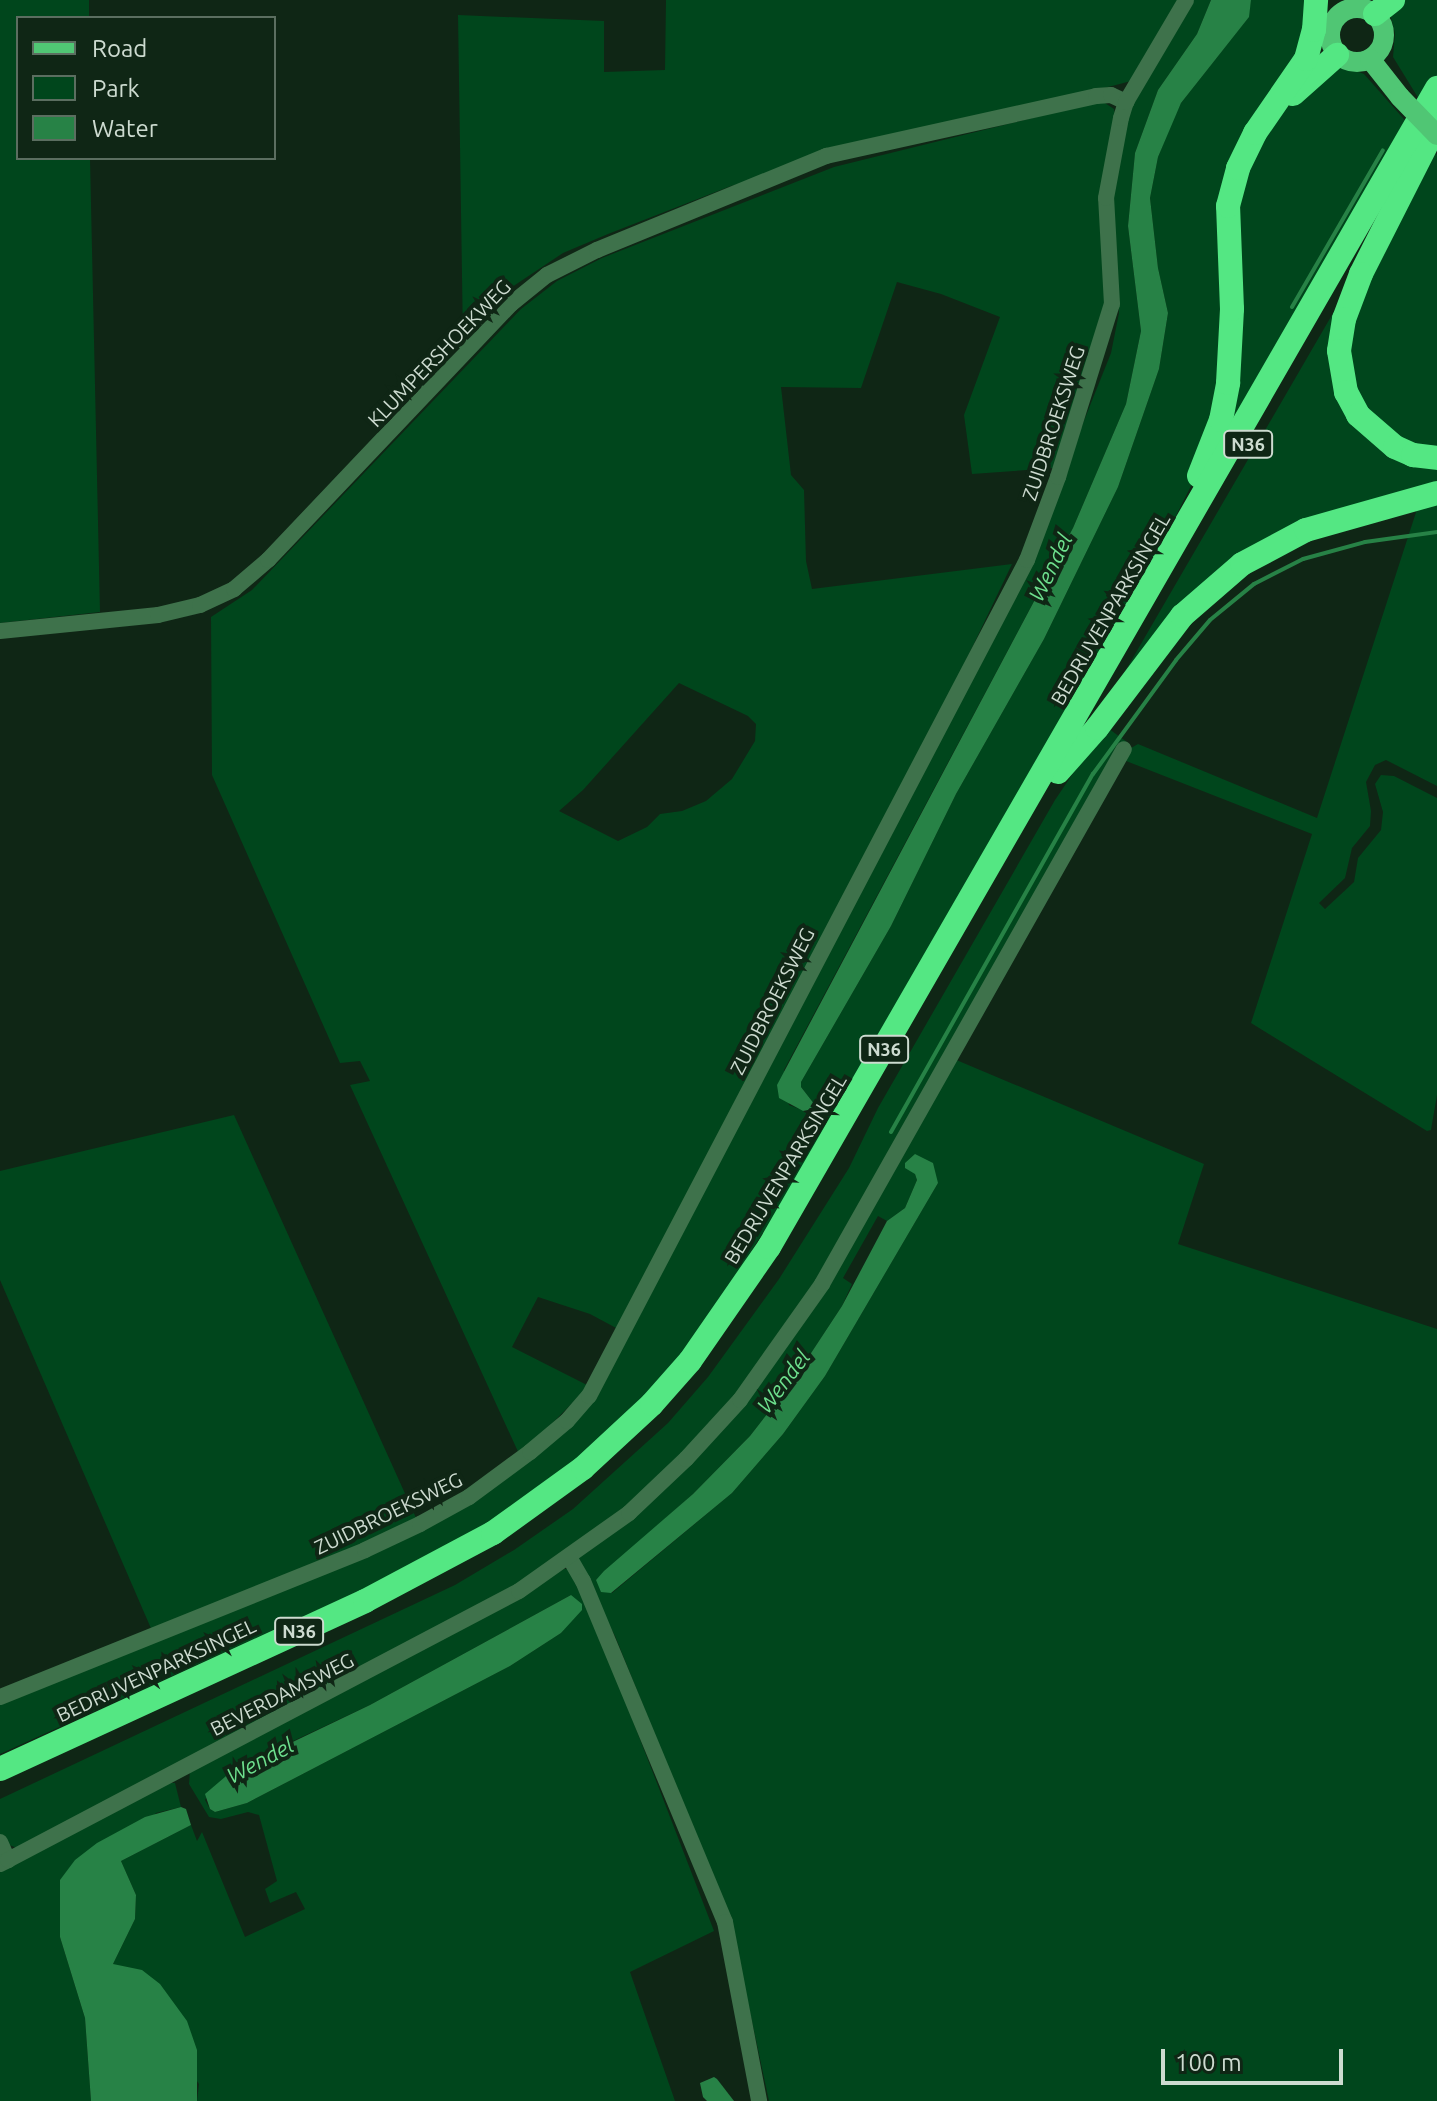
<!DOCTYPE html>
<html>
<head>
<meta charset="utf-8">
<style>
	body { margin:0 }
	#map { position:relative; width:1437px; height:2101px; overflow:hidden; background:#0f2615; font-family:Ubuntu,sans-serif }
	div>[style] { position:absolute }
	[style*='--x'] { left:calc(var(--x)*1px); top:calc(var(--y)*1px); width:calc(var(--w)*1px); rotate:calc(var(--a)*1deg) }
	.green>* { inset:0; background:#00461c }
	.water>* { inset:0; background:#278246 }
	.stream>* { height:4px; margin:-2px; padding:0 2px; transform-origin:2px; border-radius:2px; background:#278246 }
	.minor>* { height:16px; margin:-8px; padding:0 8px; transform-origin:8px; border-radius:8px; background:#3e724b }
	.major>* { height:20px; margin:-10px; padding:0 10px; transform-origin:10px; border-radius:10px; background:#50c674 }
	.major>.ring { margin:-10px; padding:0; box-sizing:content-box; background:none; border:20px solid #50c674; border-radius:50% }
	.highway>* { height:24px; margin:-12px; padding:0 12px; transform-origin:12px; border-radius:12px; background:#54e783 }
	.major-bridge>* { height:20px; margin:-10px; padding:0 10px; transform-origin:10px; border-radius:10px; background:#50c674 }
	span { translate:-50% -50%; white-space:nowrap; text-align:center; line-height:1.15; -webkit-text-stroke:8px #0f2615; paint-order:stroke }
	.shield-label span { padding:2px 6px; background:#0f2615; border:2px solid; border-radius:6px; -webkit-text-stroke-width:0 }
	.shield-label { font-size:18px; color:#cddbd0; font-weight:700 }
	.street-label { font-size:20px; color:#cddbd0 }
	.water-label { font-size:22px; color:#6ddf8d; font-style:italic }
	.legend { position:absolute; left:16px; top:16px; width:260px; height:144px; box-sizing:border-box; background:#0f2615; border:2px solid #5b6e60; margin:0; padding:10px 14px; list-style:none; font-size:24px; color:#cddbd0 }
	.legend li { display:flex; align-items:center; gap:16px; height:40px }
	.legend b { width:40px; border:2px solid #5b6e60 }
	.scale { position:absolute; left:1161px; top:2049px; width:182px; height:36px; box-sizing:border-box; border:4px solid #cddbd0; border-top:0; padding-left:10px; font-size:24px; line-height:28px; white-space:nowrap; color:#cddbd0; -webkit-text-stroke:6px #0f2615; paint-order:stroke }
</style>
</head>
<body>
<div id="map">
	<div class="green">
		<i style="clip-path:polygon(0 0,89px 0,89px 18px,18px 18px,18px 158px,90px 158px,100px 612px,0 623px)"></i>
		<i style="clip-path:polygon(666px 0,1181px 0,1131px 81px,731px 186px,608px 234px,563px 253px,512px 287px,463px 341px,458px 15px,604px 21px,604px 72px,665px 70px)"></i>
		<i style="clip-path:polygon(1190px 0,1211px 0,1197px 34px,1158px 90px,1135px 153px,1128px 226px,1141px 331px,1126px 404px,1073px 528px,784px 1070px,789px 1105px,805px 1111px,815px 1105px,801px 1087px,801px 1082px,891px 926px,956px 794px,1044px 639px,1118px 487px,1159px 369px,1168px 313px,1158px 268px,1150px 198px,1158px 157px,1172px 121px,1181px 103px,1248px 18px,1251px 0,1311px 0,1309px 37px,1233px 163px,1224px 382px,1193px 482px,1149px 569px,788px 1194px,748px 1256px,739px 1279px,670px 1371px,559px 1477px,432px 1558px,0 1754px,0 1702px,389px 1544px,570px 1424px,1061px 478px,1111px 353px,1119px 313px,1109px 219px,1125px 120px)"></i>
		<i style="clip-path:polygon(1401px 0,1437px 0,1437px 79px,1422px 104px,1393px 57px,1395px 33px,1390px 14px)"></i>
		<i style="clip-path:polygon(1336px 63px,1364px 74px,1410px 126px,1237px 427px,1225px 424px,1237px 209px,1246px 170px,1280px 114px)"></i>
		<i style="clip-path:polygon(evenodd,1093px 103px,1105px 103px,1114px 109px,1116px 118px,1108px 307px,1054px 468px,972px 474px,964px 415px,1000px 317px,941px 294px,897px 282px,861px 388px,781px 387px,791px 475px,804px 490px,806px 561px,812px 589px,1012px 564px,949px 696px,618px 1329px,590px 1314px,538px 1297px,512px 1347px,589px 1386px,520px 1456px,350px 1085px,370px 1081px,360px 1061px,340px 1063px,212px 775px,211px 617px,252px 590px,521px 309px,557px 281px,602px 258px,834px 167px,1093px 103px,679px 683px,748px 716px,756px 724px,755px 741px,732px 779px,706px 801px,682px 811px,660px 814px,647px 827px,618px 841px,559px 811px,583px 790px,679px 683px)"></i>
		<i style="clip-path:polygon(1434px 152px,1437px 155px,1437px 453px,1416px 451px,1362px 411px,1345px 352px,1350px 321px)"></i>
		<i style="clip-path:polygon(1365px 258px,1350px 290px,1347px 405px,1437px 463px,1437px 489px,1273px 541px,1102px 711px)"></i>
		<i style="clip-path:polygon(1437px 497px,1437px 786px,1386px 760px,1375px 765px,1366px 782px,1371px 811px,1370px 826px,1352px 848px,1345px 878px,1319px 903px,1325px 909px,1354px 882px,1358px 858px,1381px 830px,1383px 812px,1375px 784px,1381px 775px,1394px 776px,1437px 798px,1437px 1095px,1431px 1130px,1427px 1131px,1251px 1023px,1312px 834px,1121px 759px,1126px 751px,1138px 744px,1317px 818px,1419px 503px)"></i>
		<i style="clip-path:polygon(1105px 726px,1127px 742px,819px 1283px,768px 1358px,653px 1486px,508px 1596px,17px 1848px,7px 1844px,0 1834px,0 1799px,455px 1585px,514px 1550px,573px 1509px,668px 1423px,708px 1377px,779px 1279px,849px 1168px,878px 1108px,1055px 800px)"></i>
		<i style="clip-path:polygon(evenodd,954px 1059px,1204px 1164px,1178px 1244px,1437px 1329px,1437px 2101px,769px 2101px,731px 1923px,615px 1636px,575px 1559px,741px 1404px,954px 1059px,915px 1174px,938px 1183px,825px 1376px,783px 1434px,732px 1493px,612px 1593px,596px 1580px,693px 1494px,750px 1436px,792px 1382px,842px 1306px,852px 1284px,843px 1278px,878px 1216px,887px 1221px,905px 1208px,917px 1180px,915px 1174px)"></i>
		<i style="clip-path:polygon(234px 1115px,417px 1520px,153px 1633px,0 1280px,0 1171px)"></i>
		<i style="clip-path:polygon(evenodd,564px 1569px,568px 1569px,596px 1625px,714px 1931px,630px 1972px,675px 2101px,197px 2101px,199px 2084px,113px 1964px,135px 1919px,136px 1895px,121px 1861px,191px 1825px,197px 1841px,202px 1832px,245px 1937px,305px 1909px,296px 1892px,270px 1903px,265px 1889px,277px 1881px,259px 1815px,248px 1812px,221px 1819px,209px 1817px,189px 1784px,190px 1770px,564px 1569px,571px 1595px,569px 1623px,561px 1633px,510px 1666px,247px 1803px,215px 1812px,210px 1809px,205px 1800px,210px 1790px,250px 1761px,370px 1705px,571px 1595px)"></i>
		<i style="clip-path:polygon(170px 1783px,175px 1783px,181px 1807px,156px 1813px,60px 1937px,85px 2018px,91px 2101px,0 2101px,0 1870px)"></i>
	</div>
	<div class="water">
		<i style="clip-path:polygon(1211px 0,1251px 0,1249px 17px,1181px 103px,1158px 157px,1150px 198px,1158px 268px,1168px 313px,1159px 369px,1118px 487px,1044px 639px,956px 794px,891px 926px,801px 1082px,801px 1087px,815px 1105px,805px 1112px,779px 1098px,777px 1085px,1073px 528px,1126px 404px,1141px 331px,1128px 226px,1135px 153px,1158px 90px,1197px 34px)"></i>
		<i style="clip-path:polygon(915px 1154px,933px 1163px,938px 1183px,825px 1376px,783px 1434px,732px 1493px,611px 1593px,601px 1592px,596px 1580px,604px 1571px,693px 1494px,750px 1436px,792px 1382px,842px 1306px,887px 1221px,905px 1208px,917px 1180px,915px 1174px,905px 1168px,905px 1163px)"></i>
		<i style="clip-path:polygon(571px 1595px,582px 1604px,582px 1610px,561px 1633px,510px 1666px,247px 1803px,215px 1812px,210px 1809px,205px 1794px,232px 1771px,370px 1705px)"></i>
		<i style="clip-path:polygon(181px 1807px,186px 1809px,191px 1825px,121px 1861px,136px 1895px,135px 1919px,113px 1964px,142px 1970px,160px 1984px,187px 2021px,197px 2050px,197px 2101px,91px 2101px,85px 2018px,60px 1937px,60px 1880px,75px 1860px,97px 1843px,145px 1817px)"></i>
		<i style="clip-path:polygon(714px 2077px,717px 2079px,734px 2101px,707px 2101px,703px 2097px,700px 2083px)"></i>
	</div>
	<div class="stream">
		<i style="--x:1292;--y:307;--w:181;--a:-59.9"></i>
		<i style="--x:891;--y:1132;--w:411;--a:-60.6"></i>
		<i style="--x:1093;--y:774;--w:141;--a:-53.9"></i>
		<i style="--x:1176;--y:660;--w:52;--a:-49.6"></i>
		<i style="--x:1210;--y:620;--w:57;--a:-39.3"></i>
		<i style="--x:1254;--y:584;--w:55;--a:-27"></i>
		<i style="--x:1303;--y:559;--w:64;--a:-15.3"></i>
		<i style="--x:1365;--y:542;--w:73;--a:-7.9"></i>
	</div>
	<div class="minor">
		<i style="--x:0;--y:631;--w:159;--a:-5.8"></i>
		<i style="--x:158;--y:615;--w:43;--a:-13.4"></i>
		<i style="--x:200;--y:605;--w:38;--a:-25"></i>
		<i style="--x:234;--y:589;--w:45;--a:-40.5"></i>
		<i style="--x:268;--y:560;--w:353;--a:-46.5"></i>
		<i style="--x:511;--y:304;--w:46;--a:-38.9"></i>
		<i style="--x:547;--y:275;--w:56;--a:-26.6"></i>
		<i style="--x:597;--y:250;--w:248;--a:-22.3"></i>
		<i style="--x:826;--y:156;--w:277;--a:-12.5"></i>
		<i style="--x:1096;--y:96;--w:15;--a:-4"></i>
		<i style="--x:1111;--y:95;--w:17;--a:25"></i>
		<i style="--x:569;--y:1557;--w:28;--a:60"></i>
		<i style="--x:583;--y:1581;--w:369;--a:67.4"></i>
		<i style="--x:725;--y:1922;--w:182;--a:79.2"></i>
		<i style="--x:0;--y:1697;--w:393;--a:-21.9"></i>
		<i style="--x:365;--y:1550;--w:61;--a:-25.3"></i>
		<i style="--x:420;--y:1524;--w:56;--a:-28.9"></i>
		<i style="--x:469;--y:1497;--w:76;--a:-36.4"></i>
		<i style="--x:530;--y:1452;--w:48;--a:-40"></i>
		<i style="--x:567;--y:1421;--w:33;--a:-49"></i>
		<i style="--x:589;--y:1396;--w:944;--a:-62.35"></i>
		<i style="--x:1027;--y:560;--w:89;--a:-69.5"></i>
		<i style="--x:1058;--y:477;--w:181;--a:-72.7"></i>
		<i style="--x:1112;--y:304;--w:106;--a:-93.2"></i>
		<i style="--x:1106;--y:198;--w:81;--a:-79.4"></i>
		<i style="--x:1121;--y:118;--w:17;--a:-73"></i>
		<i style="--x:1126;--y:102;--w:118;--a:-59.5"></i>
		<i style="--x:0;--y:1842;--w:20;--a:66"></i>
		<i style="--x:8;--y:1860;--w:9;--a:153"></i>
		<i style="--x:8;--y:1860;--w:577;--a:-27.76"></i>
		<i style="--x:519;--y:1591;--w:135;--a:-35.3"></i>
		<i style="--x:629;--y:1513;--w:79;--a:-43.5"></i>
		<i style="--x:686;--y:1459;--w:80;--a:-47.5"></i>
		<i style="--x:740;--y:1400;--w:142;--a:-54.7"></i>
		<i style="--x:822;--y:1284;--w:614;--a:-60.56"></i>
	</div>
	<div class="major">
		<i class="ring" style="left:1330px;top:8px;width:34px;height:34px"></i>
		<i style="--x:1370;--y:59;--w:48;--a:51.7"></i>
	</div>
	<div class="highway">
		<i style="--x:1375;--y:14;--w:23;--a:-38"></i>
		<i style="--x:1293;--y:94;--w:59;--a:-41.6"></i>
		<i style="--x:1437;--y:124;--w:168;--a:116.9"></i>
		<i style="--x:1361;--y:274;--w:48;--a:110.7"></i>
		<i style="--x:1344;--y:319;--w:32;--a:99"></i>
		<i style="--x:1339;--y:351;--w:42;--a:80.3"></i>
		<i style="--x:1346;--y:392;--w:26;--a:62"></i>
		<i style="--x:1358;--y:415;--w:49;--a:40.9"></i>
		<i style="--x:1395;--y:447;--w:20;--a:24"></i>
		<i style="--x:1413;--y:455;--w:24;--a:7"></i>
		<i style="--x:1199;--y:476;--w:60;--a:-68.6"></i>
		<i style="--x:1221;--y:420;--w:38;--a:-79"></i>
		<i style="--x:1228;--y:383;--w:74;--a:-86.9"></i>
		<i style="--x:1232;--y:309;--w:103;--a:-92.2"></i>
		<i style="--x:1228;--y:206;--w:39;--a:-75"></i>
		<i style="--x:1238;--y:168;--w:39;--a:-64"></i>
		<i style="--x:1255;--y:133;--w:90;--a:-55.4"></i>
		<i style="--x:1306;--y:59;--w:30;--a:-75"></i>
		<i style="--x:1314;--y:30;--w:30;--a:-86"></i>
		<i style="--x:1058;--y:772;--w:59;--a:-48.4"></i>
		<i style="--x:1097;--y:728;--w:141;--a:-52.8"></i>
		<i style="--x:1182;--y:616;--w:79;--a:-40.9"></i>
		<i style="--x:1242;--y:564;--w:72;--a:-28"></i>
		<i style="--x:1306;--y:530;--w:136;--a:-15.8"></i>
		<i style="--x:0;--y:1769;--w:402;--a:-24.7"></i>
		<i style="--x:365;--y:1601;--w:145;--a:-28"></i>
		<i style="--x:493;--y:1533;--w:111;--a:-35.8"></i>
		<i style="--x:583;--y:1468;--w:94;--a:-42.8"></i>
		<i style="--x:652;--y:1404;--w:57;--a:-48.5"></i>
		<i style="--x:690;--y:1361;--w:139;--a:-55.3"></i>
		<i style="--x:769;--y:1247;--w:1338;--a:-60.04"></i>
	</div>
	<div class="major-bridge">
		<i style="--x:1400;--y:97;--w:53;--a:45.8"></i>
	</div>
	<div class="shield-label">
		<span style="left:1248px;top:444px">N36</span>
		<span style="left:884px;top:1049px">N36</span>
		<span style="left:299px;top:1631px">N36</span>
	</div>
	<div class="street-label">
		<span style="left:439px;top:353px;rotate:-46deg">KLUMPERSHOEKWEG</span>
		<span style="left:1053px;top:423px;rotate:-72deg">ZUIDBROEKSWEG</span>
		<span style="left:1110px;top:609px;rotate:-60deg">BEDRIJVENPARKSINGEL</span>
		<span style="left:772px;top:1001px;rotate:-63deg">ZUIDBROEKSWEG</span>
		<span style="left:785px;top:1169px;rotate:-59deg">BEDRIJVENPARKSINGEL</span>
		<span style="left:388px;top:1513px;rotate:-26deg">ZUIDBROEKSWEG</span>
		<span style="left:156px;top:1670px;rotate:-25deg">BEDRIJVENPARKSINGEL</span>
		<span style="left:282px;top:1694px;rotate:-27deg">BEVERDAMSWEG</span>
	</div>
	<div class="water-label">
		<span style="left:1050px;top:567px;rotate:-64deg">Wendel</span>
		<span style="left:783px;top:1381px;rotate:-53deg">Wendel</span>
		<span style="left:260px;top:1760px;rotate:-28deg">Wendel</span>
	</div>
	<ul class="legend">
	<li><b style="height:10px;background:#50c674"></b>Road</li>
	<li><b style="height:22px;background:#00461c"></b>Park</li>
	<li><b style="height:22px;background:#278246"></b>Water</li>
	</ul>
	<div class="scale">100 m</div>
</div>
</body>
</html>
